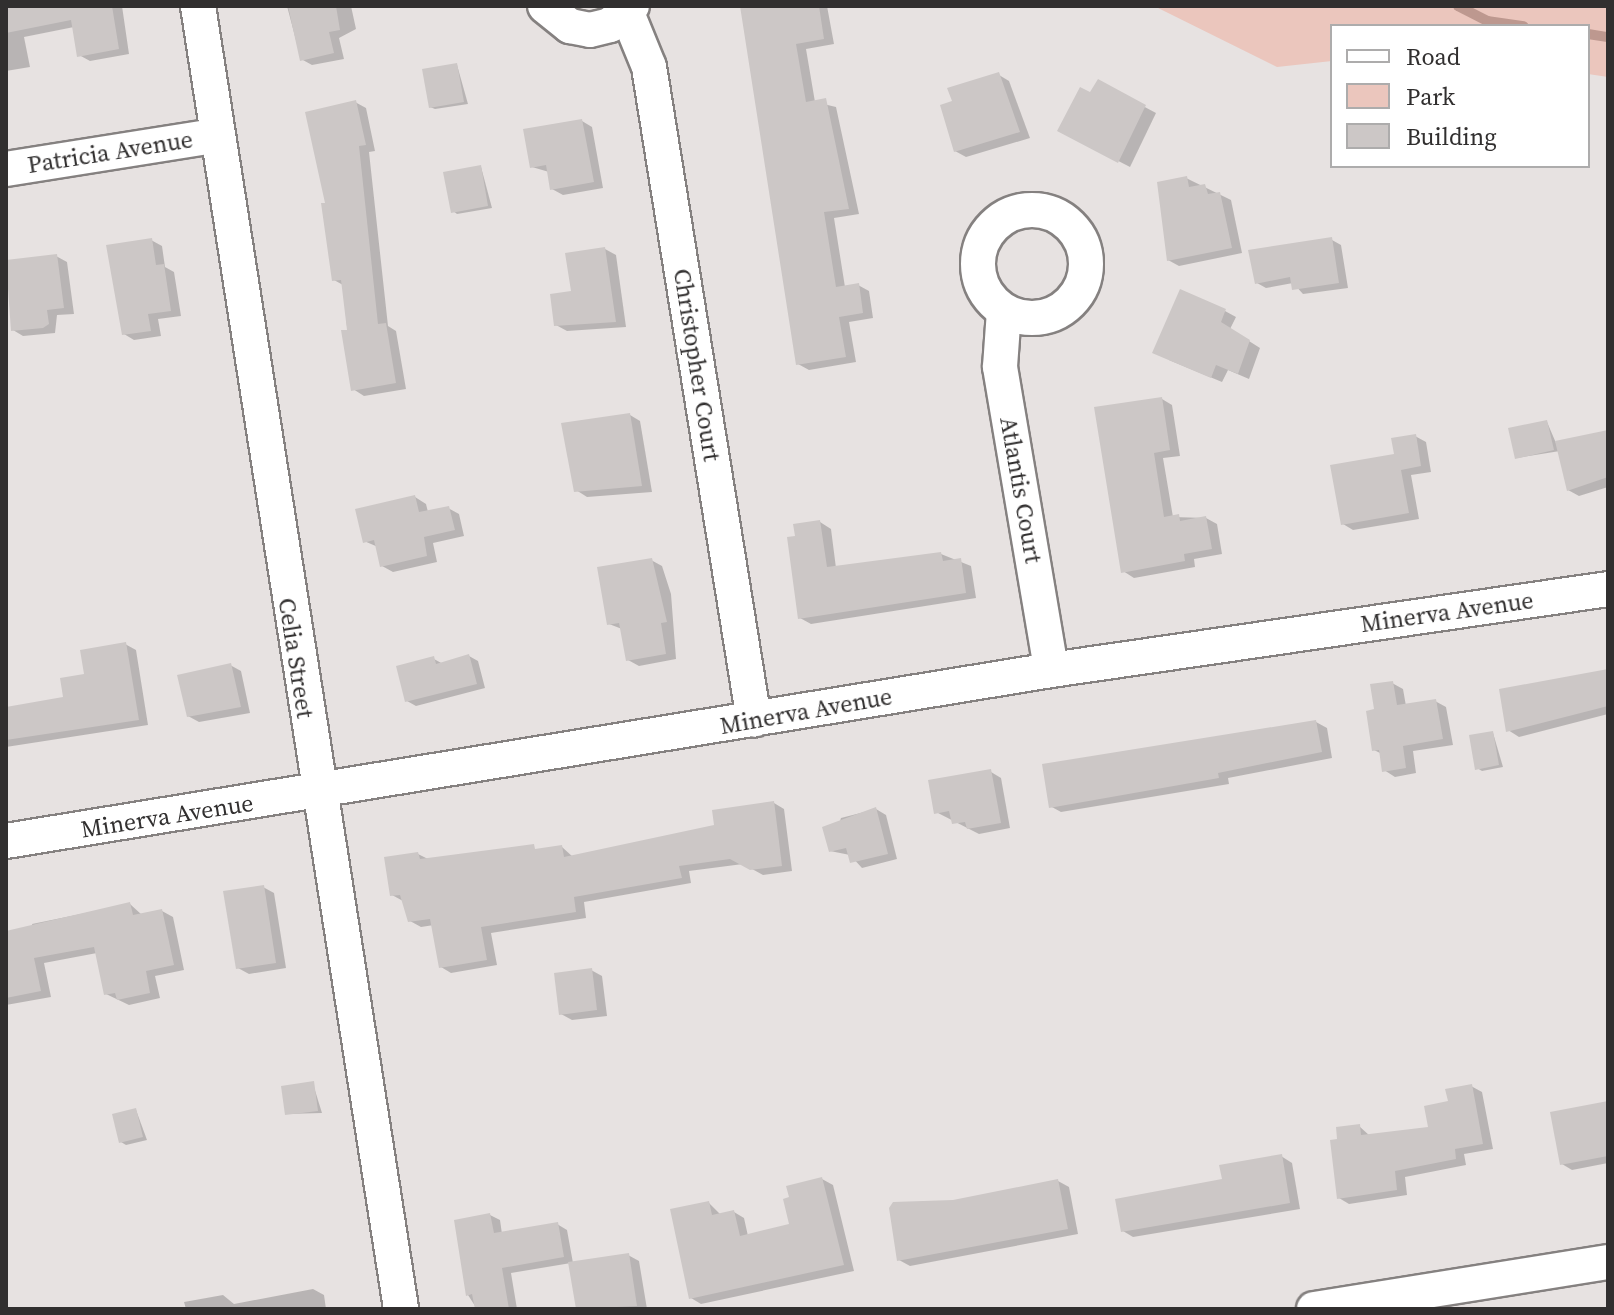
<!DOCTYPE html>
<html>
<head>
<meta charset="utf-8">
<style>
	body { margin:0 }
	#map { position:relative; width:1614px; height:1315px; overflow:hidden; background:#e7e2e1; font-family:"Source Serif 4",serif }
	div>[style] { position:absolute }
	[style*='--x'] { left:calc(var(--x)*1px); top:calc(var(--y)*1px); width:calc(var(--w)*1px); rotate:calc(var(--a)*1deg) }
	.green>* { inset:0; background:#ebc6bd }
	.shadow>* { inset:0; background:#0003 }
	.stream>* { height:10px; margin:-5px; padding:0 5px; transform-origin:5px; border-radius:5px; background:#bd988f }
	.building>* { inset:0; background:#ccc7c6 }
	.roads { filter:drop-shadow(2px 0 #858180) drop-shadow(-2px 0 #858180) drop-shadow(0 2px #858180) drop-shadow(0 -2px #858180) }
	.street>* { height:34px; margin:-17px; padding:0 17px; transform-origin:17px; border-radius:17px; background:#fff }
	.street>.ring { margin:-17px; padding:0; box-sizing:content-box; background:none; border:34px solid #fff; border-radius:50% }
	span { translate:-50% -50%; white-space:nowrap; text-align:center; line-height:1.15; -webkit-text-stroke:6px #fff; paint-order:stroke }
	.street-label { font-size:24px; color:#312f2f }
	.frame { position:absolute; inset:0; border:8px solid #312f2f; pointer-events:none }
	.legend { position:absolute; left:1330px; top:24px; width:260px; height:144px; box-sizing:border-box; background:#fff; border:2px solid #adacac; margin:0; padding:10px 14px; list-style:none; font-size:24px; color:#312f2f }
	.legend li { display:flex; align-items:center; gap:16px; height:40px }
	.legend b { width:40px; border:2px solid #adacac }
</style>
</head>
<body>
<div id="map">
	<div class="green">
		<i style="clip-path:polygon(1154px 6px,1608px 6px,1608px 77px,1588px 74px,1588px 26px,1332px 26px,1332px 61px,1277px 67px)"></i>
	</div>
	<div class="shadow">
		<i style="clip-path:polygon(6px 6px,122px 6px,129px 54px,90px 61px,79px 55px,74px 27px,24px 37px,30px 67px,6px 71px)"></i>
		<i style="clip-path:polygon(287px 6px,351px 6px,356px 29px,339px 38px,344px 59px,312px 65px,301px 59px)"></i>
		<i style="clip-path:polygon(741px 6px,827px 6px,834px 44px,806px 49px,815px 102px,836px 107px,859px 214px,834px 218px,845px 287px,858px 285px,869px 291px,873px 318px,849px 322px,856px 362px,809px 370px,798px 364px)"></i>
		<i style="clip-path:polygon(457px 65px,468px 104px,435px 109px,430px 107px)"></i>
		<i style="clip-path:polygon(999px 75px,1009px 81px,1030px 138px,966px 157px,955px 151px)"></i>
		<i style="clip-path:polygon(1098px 82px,1156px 113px,1130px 167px,1070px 136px)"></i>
		<i style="clip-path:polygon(355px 102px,366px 108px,375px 151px,369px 152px,388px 326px,396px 331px,406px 389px,364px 396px,353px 389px,343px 285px,334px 280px,328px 204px)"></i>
		<i style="clip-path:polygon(582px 121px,592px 127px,603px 188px,563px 195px,552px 189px,549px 172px,532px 167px)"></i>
		<i style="clip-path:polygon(481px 167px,492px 208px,457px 214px,453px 211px)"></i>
		<i style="clip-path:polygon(1186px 178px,1231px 200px,1242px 253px,1179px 266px,1168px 260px)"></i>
		<i style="clip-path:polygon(151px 240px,162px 246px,165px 267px,174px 272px,181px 316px,158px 319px,161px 336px,134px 340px,124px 334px)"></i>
		<i style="clip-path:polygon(1332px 240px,1341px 245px,1348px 288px,1303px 294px,1293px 283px,1266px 288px,1257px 283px)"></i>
		<i style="clip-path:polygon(605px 249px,616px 255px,626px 327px,567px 331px,556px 325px)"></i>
		<i style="clip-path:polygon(56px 256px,67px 262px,74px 314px,57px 315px,55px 333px,23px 336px,13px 330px,6px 262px)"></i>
		<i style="clip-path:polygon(1225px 311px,1236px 317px,1230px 329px,1260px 348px,1249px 379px,1228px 370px,1222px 382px,1169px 360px)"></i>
		<i style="clip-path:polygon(1162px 399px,1172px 405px,1180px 456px,1163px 458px,1173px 517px,1206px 518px,1217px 524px,1222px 554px,1194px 559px,1195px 567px,1134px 578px,1123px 571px)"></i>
		<i style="clip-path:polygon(630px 415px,640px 421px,652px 492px,587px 497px,576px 490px)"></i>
		<i style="clip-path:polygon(1547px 422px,1556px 443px,1608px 432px,1608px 487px,1579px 496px,1568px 490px,1560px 451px,1517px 458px)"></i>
		<i style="clip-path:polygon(1415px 436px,1426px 442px,1431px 472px,1411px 475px,1419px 519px,1353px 530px,1343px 524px)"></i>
		<i style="clip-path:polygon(415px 497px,426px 504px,428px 512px,448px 508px,459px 514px,464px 536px,433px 543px,437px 562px,393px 572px,382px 566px,378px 547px,364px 541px)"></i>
		<i style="clip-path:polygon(820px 522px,831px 529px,836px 568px,941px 554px,971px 566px,976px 598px,811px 624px,800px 618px,797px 537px)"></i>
		<i style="clip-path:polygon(651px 560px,662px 566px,671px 594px,676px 659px,639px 666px,628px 660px,622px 629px,609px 624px)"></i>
		<i style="clip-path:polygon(125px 644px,136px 650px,148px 725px,6px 747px,6px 709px,66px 699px)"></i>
		<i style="clip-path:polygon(469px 656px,478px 661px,485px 688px,416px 706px,407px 701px,434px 659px,443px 664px)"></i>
		<i style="clip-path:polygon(230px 665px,241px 671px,250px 713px,199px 722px,188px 716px)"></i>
		<i style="clip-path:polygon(1608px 673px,1608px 714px,1519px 737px,1508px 730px)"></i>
		<i style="clip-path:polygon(1392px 683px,1403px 689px,1406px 706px,1435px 701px,1446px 707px,1453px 745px,1413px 751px,1416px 773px,1395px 777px,1384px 770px,1382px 754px,1374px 750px)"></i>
		<i style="clip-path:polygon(1316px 722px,1327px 728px,1332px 758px,1228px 778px,1229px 784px,1061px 812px,1050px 806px,1044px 766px)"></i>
		<i style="clip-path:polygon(1493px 733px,1503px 767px,1482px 771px,1477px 768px)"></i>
		<i style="clip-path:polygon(991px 772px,1001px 778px,1010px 828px,979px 834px,936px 812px)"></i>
		<i style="clip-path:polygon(774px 803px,784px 809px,792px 871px,763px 875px,743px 864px,689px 871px,691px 883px,584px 902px,586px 918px,491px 933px,497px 965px,451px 973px,441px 967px,434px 925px,421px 927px,410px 921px,403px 901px,392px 895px,418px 854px,430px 860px,562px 847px,573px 857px,716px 826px)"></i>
		<i style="clip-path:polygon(876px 809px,886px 815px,897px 859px,862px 868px,850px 855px,830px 851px,841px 818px)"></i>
		<i style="clip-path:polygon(263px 887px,274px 893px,286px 968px,249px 974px,238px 968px)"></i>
		<i style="clip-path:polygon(130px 904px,142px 915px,162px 911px,173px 917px,184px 970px,155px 976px,160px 998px,129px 1005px,106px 994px,97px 953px,44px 963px,51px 997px,6px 1005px,6px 936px,33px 928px,32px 924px)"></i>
		<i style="clip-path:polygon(591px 970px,602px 976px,607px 1016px,572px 1020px,561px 1014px)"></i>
		<i style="clip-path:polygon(313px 1084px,322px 1113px,286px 1114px)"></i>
		<i style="clip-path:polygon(1471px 1086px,1482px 1092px,1493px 1149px,1464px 1154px,1466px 1165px,1405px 1177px,1407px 1195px,1349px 1204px,1339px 1198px,1339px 1141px,1359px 1126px,1370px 1136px,1430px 1129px)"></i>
		<i style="clip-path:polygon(1608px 1104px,1608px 1163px,1572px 1170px,1562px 1164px)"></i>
		<i style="clip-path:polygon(136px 1110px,147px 1140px,126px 1145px,121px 1142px)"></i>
		<i style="clip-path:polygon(1281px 1156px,1292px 1163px,1300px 1209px,1133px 1237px,1123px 1231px)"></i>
		<i style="clip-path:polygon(822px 1179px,833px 1185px,854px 1271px,701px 1304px,691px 1298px,709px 1203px,721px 1215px,734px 1212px,744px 1218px,748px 1236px,791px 1225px)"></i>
		<i style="clip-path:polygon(1058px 1181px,1069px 1187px,1078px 1234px,910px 1266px,899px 1260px,953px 1202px)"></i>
		<i style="clip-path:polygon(490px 1215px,500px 1220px,502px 1234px,557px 1224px,567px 1230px,573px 1263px,628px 1255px,639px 1261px,647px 1309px,578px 1309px,571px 1263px,511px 1273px,517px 1309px,477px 1309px,468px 1295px)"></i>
		<i style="clip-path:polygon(313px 1289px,324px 1295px,326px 1309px,186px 1309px,184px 1302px,223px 1295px,234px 1304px)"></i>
	</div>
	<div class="stream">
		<i style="--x:1458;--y:6;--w:33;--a:27"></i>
		<i style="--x:1487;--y:21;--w:37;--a:8"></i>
		<i style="--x:1588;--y:34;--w:20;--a:9"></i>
	</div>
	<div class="building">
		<i style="clip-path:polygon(6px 6px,112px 6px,119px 49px,77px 57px,71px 20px,6px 33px)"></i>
		<i style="clip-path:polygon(288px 6px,336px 6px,340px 30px,329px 32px,334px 53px,300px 61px)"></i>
		<i style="clip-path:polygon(740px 6px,819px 6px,824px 39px,796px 44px,806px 102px,826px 98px,849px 209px,824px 212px,836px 287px,859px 283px,863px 313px,839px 317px,846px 357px,796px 365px)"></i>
		<i style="clip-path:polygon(457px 63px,464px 102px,429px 108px,422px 69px)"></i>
		<i style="clip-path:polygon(999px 72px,1020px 132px,954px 152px,940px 105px,952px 101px,947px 88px)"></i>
		<i style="clip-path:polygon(1098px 79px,1146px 105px,1118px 163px,1057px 131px,1080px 87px,1090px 92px)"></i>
		<i style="clip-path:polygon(356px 100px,366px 145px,359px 146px,378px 324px,386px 323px,396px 383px,351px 391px,341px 330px,347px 330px,341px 280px,332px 281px,321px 203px,325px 203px,305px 112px)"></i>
		<i style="clip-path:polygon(582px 119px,594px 182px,550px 190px,546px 165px,530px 168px,523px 129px)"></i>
		<i style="clip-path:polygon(481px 165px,488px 206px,451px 213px,443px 172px)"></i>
		<i style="clip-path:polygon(1187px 176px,1189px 187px,1205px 184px,1208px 194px,1220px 192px,1232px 248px,1167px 261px,1157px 182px)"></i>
		<i style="clip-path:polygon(1332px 237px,1339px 283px,1292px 290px,1290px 277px,1255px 284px,1248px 250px)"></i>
		<i style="clip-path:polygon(152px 238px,156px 265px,164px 264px,171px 311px,148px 314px,151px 331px,122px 335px,106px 245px)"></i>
		<i style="clip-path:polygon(605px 247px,616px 322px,554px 326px,550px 294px,571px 291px,565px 253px)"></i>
		<i style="clip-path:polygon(57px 254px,64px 308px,47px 310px,49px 324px,43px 328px,11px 331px,6px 260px)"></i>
		<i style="clip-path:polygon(1180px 289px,1226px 309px,1221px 322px,1250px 340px,1238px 374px,1216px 365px,1211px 378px,1152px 353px)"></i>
		<i style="clip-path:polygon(1162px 397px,1170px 450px,1154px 453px,1164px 517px,1179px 514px,1180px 521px,1206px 516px,1212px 549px,1184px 554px,1185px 561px,1121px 573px,1094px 407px)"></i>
		<i style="clip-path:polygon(630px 413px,642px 486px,574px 492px,561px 423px)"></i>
		<i style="clip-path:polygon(1547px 420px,1554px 450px,1515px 459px,1508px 428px)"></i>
		<i style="clip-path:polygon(1608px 430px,1608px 477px,1567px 491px,1555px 441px)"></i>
		<i style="clip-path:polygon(1416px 434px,1421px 466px,1401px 470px,1409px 513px,1341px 525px,1330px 465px,1394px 454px,1391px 438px)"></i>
		<i style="clip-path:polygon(415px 495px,419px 512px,449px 506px,455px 530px,424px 537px,427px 556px,380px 567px,374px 540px,363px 543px,355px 509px)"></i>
		<i style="clip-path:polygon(820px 520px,827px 567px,941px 552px,943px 561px,961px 558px,966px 593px,798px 619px,787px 537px,795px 536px,793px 524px)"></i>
		<i style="clip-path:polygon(652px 558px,667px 622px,661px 623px,666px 654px,626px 661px,619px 623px,607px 625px,597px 567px)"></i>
		<i style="clip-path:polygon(126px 642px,139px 720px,6px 740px,6px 707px,63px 697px,60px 678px,84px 674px,80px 650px)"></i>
		<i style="clip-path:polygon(469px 654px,477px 684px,405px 702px,396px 666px,434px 656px,436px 664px)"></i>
		<i style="clip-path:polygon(231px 663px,241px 707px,187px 717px,177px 675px)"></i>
		<i style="clip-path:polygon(1608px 669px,1608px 706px,1506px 732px,1499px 689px)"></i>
		<i style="clip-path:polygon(1393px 681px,1397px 705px,1436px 699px,1443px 739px,1403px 746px,1406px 768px,1382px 772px,1379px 750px,1372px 751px,1366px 711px,1374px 709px,1370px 684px)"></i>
		<i style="clip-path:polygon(1316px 720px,1322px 752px,1218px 773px,1219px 778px,1049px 808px,1042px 764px)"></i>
		<i style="clip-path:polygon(1493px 731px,1499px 765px,1475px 770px,1469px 735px)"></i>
		<i style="clip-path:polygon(991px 769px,1001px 823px,967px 829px,965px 822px,952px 824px,949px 811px,934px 814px,928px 780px)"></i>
		<i style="clip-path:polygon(774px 801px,782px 866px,750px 870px,730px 859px,679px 866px,682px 878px,574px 897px,576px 912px,481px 927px,487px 960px,439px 968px,430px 919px,408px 922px,400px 895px,390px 896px,384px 857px,418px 852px,420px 859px,534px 844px,535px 849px,562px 845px,564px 857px,714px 825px,712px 810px)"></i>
		<i style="clip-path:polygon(876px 807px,888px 854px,850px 863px,846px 848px,829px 852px,822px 827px)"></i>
		<i style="clip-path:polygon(264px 885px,276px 963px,236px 969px,223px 891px)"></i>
		<i style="clip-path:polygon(130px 902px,133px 915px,162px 909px,174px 965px,146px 971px,150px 993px,117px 1000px,115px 993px,104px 995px,94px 947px,34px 958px,41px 991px,6px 998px,6px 931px)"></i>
		<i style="clip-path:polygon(592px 968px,597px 1010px,559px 1015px,554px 973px)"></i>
		<i style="clip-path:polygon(314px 1081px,318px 1111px,285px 1115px,281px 1086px)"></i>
		<i style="clip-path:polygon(1472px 1084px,1483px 1144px,1455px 1149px,1456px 1159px,1395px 1171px,1397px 1190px,1337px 1199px,1330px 1140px,1337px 1139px,1336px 1127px,1360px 1124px,1361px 1135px,1428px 1127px,1424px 1106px,1448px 1101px,1445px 1089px)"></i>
		<i style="clip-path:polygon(1608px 1101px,1608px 1156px,1560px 1165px,1550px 1112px)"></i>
		<i style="clip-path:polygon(136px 1108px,143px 1137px,119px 1143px,112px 1114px)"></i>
		<i style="clip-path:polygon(1282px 1154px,1290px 1203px,1121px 1232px,1115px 1199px,1222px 1179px,1219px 1165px)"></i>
		<i style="clip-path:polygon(822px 1177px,844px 1265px,689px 1299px,670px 1209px,709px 1201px,712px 1215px,734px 1210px,740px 1236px,789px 1224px,783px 1199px,789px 1197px,786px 1186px)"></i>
		<i style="clip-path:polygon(1058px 1179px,1068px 1229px,897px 1261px,889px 1208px,893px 1202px,953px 1200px)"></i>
		<i style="clip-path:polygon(490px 1213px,494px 1233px,558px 1222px,564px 1257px,502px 1268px,509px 1309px,475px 1309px,472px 1294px,466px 1296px,454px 1220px)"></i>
		<i style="clip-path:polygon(629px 1253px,637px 1306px,576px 1309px,568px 1262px)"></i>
	</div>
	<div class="roads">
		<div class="street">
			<i style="--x:198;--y:6;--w:1319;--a:81.14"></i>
			<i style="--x:545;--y:6;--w:32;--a:39"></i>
			<i style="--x:570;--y:26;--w:20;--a:11"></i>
			<i style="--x:590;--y:30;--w:21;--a:-14"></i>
			<i style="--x:610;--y:25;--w:29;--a:-41"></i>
			<i style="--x:627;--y:13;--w:58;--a:67.8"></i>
			<i style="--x:649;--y:67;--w:661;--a:80.87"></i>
			<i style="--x:6;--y:169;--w:211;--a:-9"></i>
			<i class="ring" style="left:978px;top:210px;width:74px;height:74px"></i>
			<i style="--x:1004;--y:311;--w:56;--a:94.1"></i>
			<i style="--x:1000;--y:367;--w:307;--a:80.4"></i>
			<i style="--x:6;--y:841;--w:1059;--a:-9.29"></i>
			<i style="--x:1051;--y:670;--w:563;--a:-8.27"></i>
			<i style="--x:1314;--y:1309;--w:298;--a:-9.1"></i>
		</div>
	</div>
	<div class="street-label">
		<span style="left:110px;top:152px;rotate:-9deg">Patricia Avenue</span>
		<span style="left:697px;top:365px;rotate:81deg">Christopher Court</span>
		<span style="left:1021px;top:490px;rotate:80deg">Atlantis Court</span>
		<span style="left:1447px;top:612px;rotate:-8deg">Minerva Avenue</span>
		<span style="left:296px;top:658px;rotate:81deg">Celia Street</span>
		<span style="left:806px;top:711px;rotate:-10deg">Minerva Avenue</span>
		<span style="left:167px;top:816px;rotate:-9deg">Minerva Avenue</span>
	</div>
	<div class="frame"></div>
	<ul class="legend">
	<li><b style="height:10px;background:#fff"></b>Road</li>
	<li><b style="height:22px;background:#ebc6bd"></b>Park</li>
	<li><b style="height:22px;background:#ccc7c6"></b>Building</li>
	</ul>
</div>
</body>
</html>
